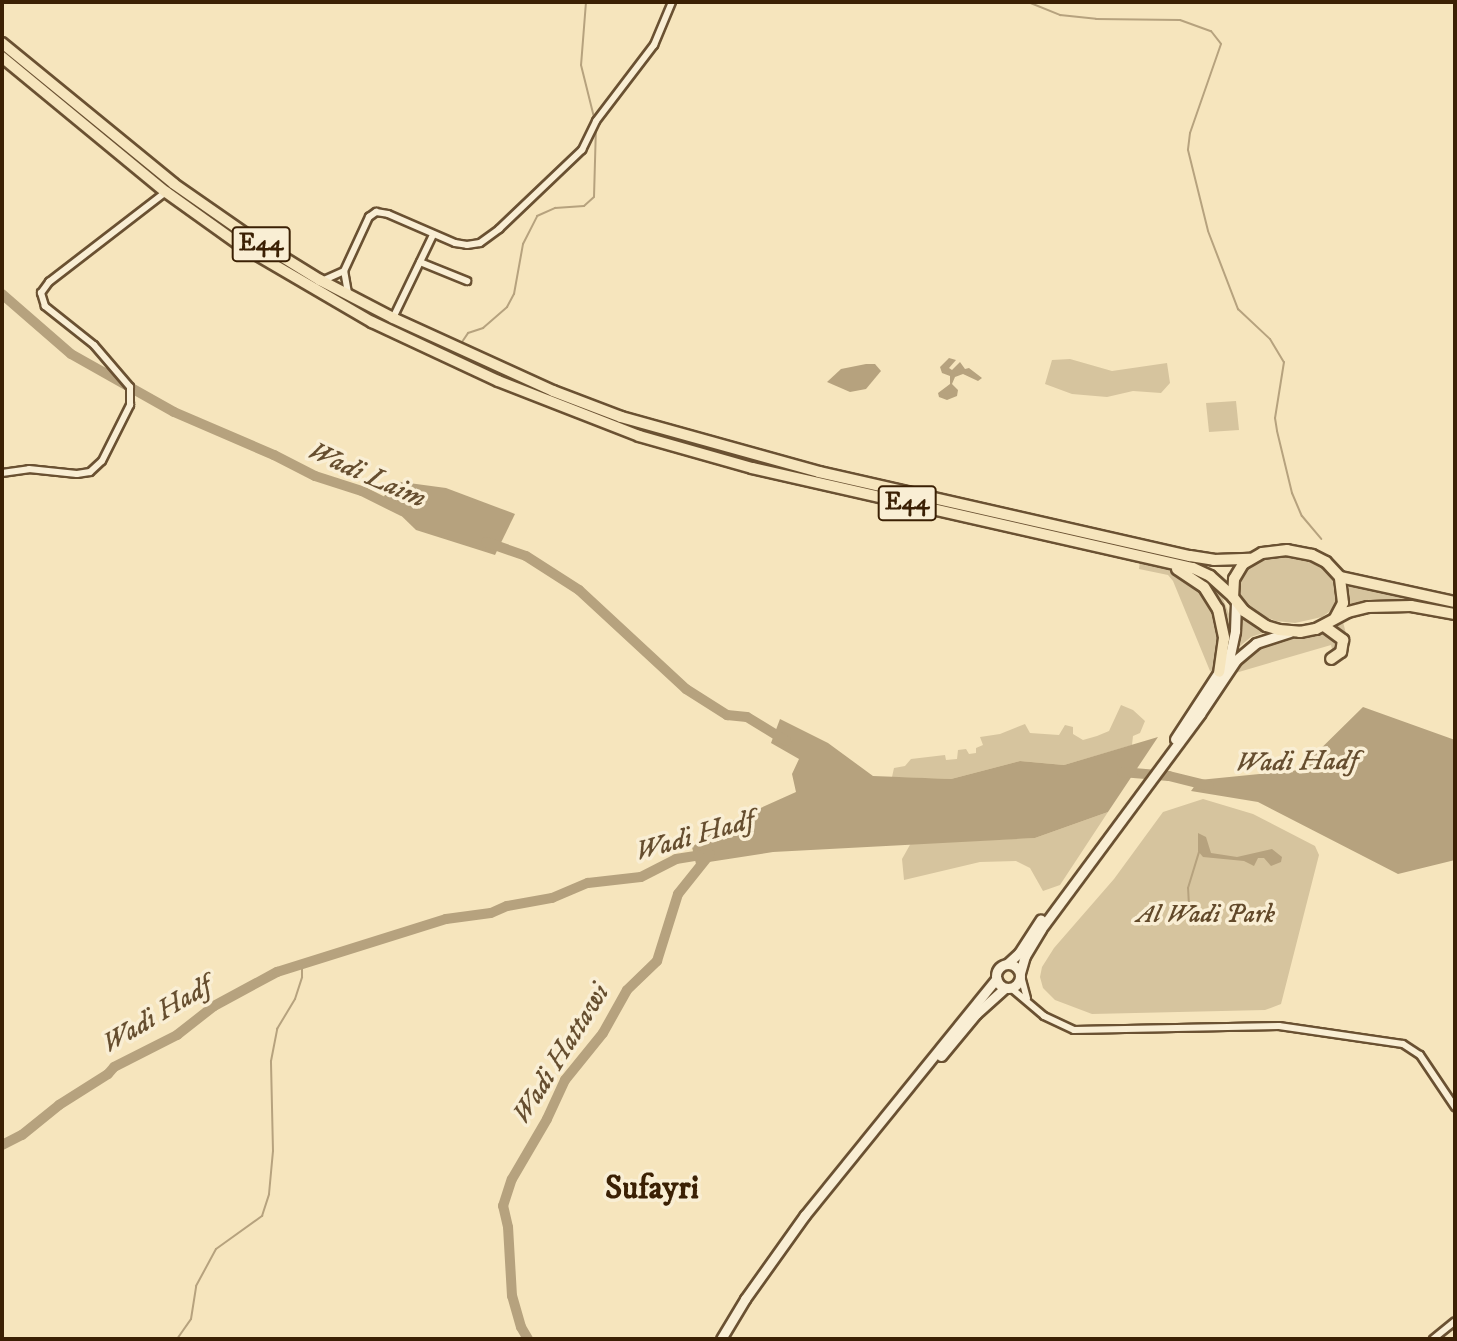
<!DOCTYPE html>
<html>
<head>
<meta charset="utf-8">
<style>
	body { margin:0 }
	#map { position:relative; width:1457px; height:1341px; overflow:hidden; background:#f6e5bd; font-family:"IM FELL DW Pica",serif }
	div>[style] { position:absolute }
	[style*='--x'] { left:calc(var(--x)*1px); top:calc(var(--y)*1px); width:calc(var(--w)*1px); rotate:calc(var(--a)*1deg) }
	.green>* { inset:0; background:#d6c49e }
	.water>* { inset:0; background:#b6a27e }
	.stream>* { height:2px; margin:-1px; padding:0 1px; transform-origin:1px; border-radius:1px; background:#b6a27e }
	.river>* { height:10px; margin:-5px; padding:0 5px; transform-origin:5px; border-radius:5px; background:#b6a27e }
	.roads { filter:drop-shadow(2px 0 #6a5132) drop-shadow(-2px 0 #6a5132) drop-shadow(0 2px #6a5132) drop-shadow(0 -2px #6a5132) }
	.minor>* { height:6px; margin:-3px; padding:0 3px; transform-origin:3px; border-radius:3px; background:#f9eed4 }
	.secondary>* { height:9px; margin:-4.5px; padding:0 4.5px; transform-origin:4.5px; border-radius:4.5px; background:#f9eed4 }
	.secondary>.ring { margin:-4.5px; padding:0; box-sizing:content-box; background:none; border:9px solid #f9eed4; border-radius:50% }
	.trunk>* { height:10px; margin:-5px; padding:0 5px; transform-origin:5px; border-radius:5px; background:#f6e5bd }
	span { translate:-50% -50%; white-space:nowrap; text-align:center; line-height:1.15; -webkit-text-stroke:7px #f9eed4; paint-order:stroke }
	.shield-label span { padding:2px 5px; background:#f9eed4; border:2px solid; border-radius:5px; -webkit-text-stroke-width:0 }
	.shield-label { font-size:24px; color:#3b2004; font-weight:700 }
	.park-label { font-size:26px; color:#62492a; font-style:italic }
	.water-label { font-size:28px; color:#664e2f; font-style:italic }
	.district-label { font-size:33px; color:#3b2004; font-weight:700 }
	.frame { position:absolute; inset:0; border:4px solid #3b2004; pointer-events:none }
</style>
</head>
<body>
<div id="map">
	<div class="green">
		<i style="clip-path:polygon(1070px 359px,1112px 371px,1167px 363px,1170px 383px,1161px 393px,1133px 391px,1107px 397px,1072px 394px,1045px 384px,1052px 360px)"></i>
		<i style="clip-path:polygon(1236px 401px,1239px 430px,1209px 432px,1206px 403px)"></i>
		<i style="clip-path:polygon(1267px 554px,1300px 555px,1330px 570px,1337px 581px,1338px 599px,1333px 609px,1322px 617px,1295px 623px,1276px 621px,1256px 613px,1240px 598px,1236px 587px,1238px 573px)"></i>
		<i style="clip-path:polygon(1140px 561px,1189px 569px,1219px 589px,1231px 619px,1230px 636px,1214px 673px,1210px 671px,1173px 581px,1168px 575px,1139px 569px)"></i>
		<i style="clip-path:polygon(1349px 581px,1453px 607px,1400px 599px,1371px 599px,1347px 605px)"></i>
		<i style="clip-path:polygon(1238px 611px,1272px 630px,1251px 637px,1234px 651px)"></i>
		<i style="clip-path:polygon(1343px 622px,1348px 641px,1337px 644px,1335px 648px,1332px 649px,1331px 645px,1232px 674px,1241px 658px,1254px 647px,1270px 640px,1322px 633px)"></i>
		<i style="clip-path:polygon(1121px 705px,1133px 710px,1145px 721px,1140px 733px,1133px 736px,1132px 745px,1064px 765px,1020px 761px,951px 779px,892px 777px,894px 768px,905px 766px,911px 759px,945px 755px,946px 760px,957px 759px,958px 750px,966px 749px,969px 754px,976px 753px,976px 748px,983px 745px,980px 737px,1000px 734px,1025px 724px,1030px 733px,1059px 735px,1065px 725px,1073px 727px,1073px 734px,1083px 740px,1097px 736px,1109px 731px)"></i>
		<i style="clip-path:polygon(1203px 799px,1253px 814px,1315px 846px,1319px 855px,1281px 1004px,1265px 1010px,1092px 1014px,1055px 1000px,1043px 988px,1040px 977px,1042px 967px,1054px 948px,1114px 879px,1163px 812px)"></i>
		<i style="clip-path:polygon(1108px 812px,1060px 885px,1043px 891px,1030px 868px,1016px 861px,980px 862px,904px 880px,902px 859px,911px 843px,1035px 838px)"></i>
	</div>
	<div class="water">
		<i style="clip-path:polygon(949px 358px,956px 360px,949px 368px,952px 370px,960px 362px,965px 369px,969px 368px,982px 378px,978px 381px,963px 374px,955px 377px,952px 384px,958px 390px,957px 396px,947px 400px,939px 397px,938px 393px,950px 384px,950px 376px,942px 373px,940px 367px)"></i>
		<i style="clip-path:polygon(866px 364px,875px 364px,881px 371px,866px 389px,850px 392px,827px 382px,841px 369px)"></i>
		<i style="clip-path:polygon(394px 481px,446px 488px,515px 514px,495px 555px,416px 530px,383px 498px)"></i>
		<i style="clip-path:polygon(1363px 707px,1455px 740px,1455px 860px,1398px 874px,1258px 802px,1191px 791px,1199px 780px,1299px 770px)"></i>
		<i style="clip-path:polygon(780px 719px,828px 743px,873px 776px,951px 779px,1020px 761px,1064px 765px,1158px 737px,1108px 812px,1035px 838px,773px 852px,696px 864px,692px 847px,723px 825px,796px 792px,792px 774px,799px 759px,771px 743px)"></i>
		<i style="clip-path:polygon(1198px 833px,1206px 837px,1211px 853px,1237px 857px,1272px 849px,1282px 857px,1281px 862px,1271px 866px,1264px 858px,1258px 858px,1254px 866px,1244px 861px,1203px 857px,1198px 851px)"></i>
	</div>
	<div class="stream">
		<i style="--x:586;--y:2;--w:63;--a:94.5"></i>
		<i style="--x:581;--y:65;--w:54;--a:76"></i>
		<i style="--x:1028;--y:2;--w:35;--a:22"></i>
		<i style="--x:1060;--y:15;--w:36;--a:6"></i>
		<i style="--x:1096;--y:19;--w:84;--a:0.7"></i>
		<i style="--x:1180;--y:20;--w:33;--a:20"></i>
		<i style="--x:1211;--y:31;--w:16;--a:52"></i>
		<i style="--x:1221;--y:44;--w:94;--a:109.2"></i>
		<i style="--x:1190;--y:133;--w:17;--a:97"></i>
		<i style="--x:1188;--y:150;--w:83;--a:76.1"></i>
		<i style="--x:1208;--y:231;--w:84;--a:69"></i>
		<i style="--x:1238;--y:309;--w:44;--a:43.2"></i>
		<i style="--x:1270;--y:339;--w:27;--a:59"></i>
		<i style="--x:1284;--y:362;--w:57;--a:99.1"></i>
		<i style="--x:1275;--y:418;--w:13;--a:81"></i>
		<i style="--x:1277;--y:431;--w:64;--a:76.4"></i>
		<i style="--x:1292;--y:493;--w:25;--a:67"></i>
		<i style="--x:1302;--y:516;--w:30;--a:50"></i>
		<i style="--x:462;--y:342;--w:11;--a:-56"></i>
		<i style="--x:468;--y:333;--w:16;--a:-18"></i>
		<i style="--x:483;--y:328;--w:32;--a:-41"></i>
		<i style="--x:507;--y:307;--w:15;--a:-62"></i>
		<i style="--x:514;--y:294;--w:51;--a:-79.8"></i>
		<i style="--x:523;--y:244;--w:31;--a:-63"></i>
		<i style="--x:537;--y:216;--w:20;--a:-24"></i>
		<i style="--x:555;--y:208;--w:29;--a:-4"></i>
		<i style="--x:584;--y:206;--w:13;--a:-42"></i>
		<i style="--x:594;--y:197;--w:71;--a:-88.4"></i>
		<i style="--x:1189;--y:906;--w:18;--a:-93"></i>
		<i style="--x:1188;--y:888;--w:38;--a:-73"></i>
		<i style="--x:177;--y:1339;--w:24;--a:-55"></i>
		<i style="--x:191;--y:1319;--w:33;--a:-81"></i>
		<i style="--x:196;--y:1286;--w:42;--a:-61.6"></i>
		<i style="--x:216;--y:1249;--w:57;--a:-35.7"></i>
		<i style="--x:262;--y:1216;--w:23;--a:-72"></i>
		<i style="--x:269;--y:1194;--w:43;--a:-84.7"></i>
		<i style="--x:273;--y:1151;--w:90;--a:-91.3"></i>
		<i style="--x:271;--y:1061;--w:33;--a:-79"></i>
		<i style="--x:277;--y:1029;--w:35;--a:-59"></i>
		<i style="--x:295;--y:999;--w:23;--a:-72"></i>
		<i style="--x:302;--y:977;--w:14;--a:-90"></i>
	</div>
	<div class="river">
		<i style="--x:2;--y:294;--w:91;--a:41"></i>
		<i style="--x:71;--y:354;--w:118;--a:29.4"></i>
		<i style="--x:174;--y:412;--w:109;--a:23.3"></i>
		<i style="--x:274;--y:455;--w:46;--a:27.1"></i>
		<i style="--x:315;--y:476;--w:49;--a:17.7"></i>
		<i style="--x:362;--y:491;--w:45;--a:26.6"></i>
		<i style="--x:486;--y:542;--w:42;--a:19.3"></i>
		<i style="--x:526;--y:556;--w:63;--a:32.7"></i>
		<i style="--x:579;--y:590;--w:146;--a:42.8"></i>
		<i style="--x:686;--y:689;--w:49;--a:32.4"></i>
		<i style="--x:727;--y:715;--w:20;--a:6"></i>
		<i style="--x:747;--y:717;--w:46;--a:31.6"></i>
		<i style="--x:1122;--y:772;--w:47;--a:4.9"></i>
		<i style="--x:1169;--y:776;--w:41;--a:14"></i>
		<i style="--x:2;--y:1145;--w:22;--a:-27"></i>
		<i style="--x:22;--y:1135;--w:48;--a:-39"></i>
		<i style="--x:59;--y:1105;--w:58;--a:-32.3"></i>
		<i style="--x:108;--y:1074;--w:9;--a:-49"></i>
		<i style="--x:114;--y:1067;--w:71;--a:-26.9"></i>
		<i style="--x:177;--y:1035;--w:47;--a:-38.1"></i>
		<i style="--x:214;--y:1006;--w:72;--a:-28.4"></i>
		<i style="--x:277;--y:972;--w:177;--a:-17.4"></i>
		<i style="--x:446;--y:919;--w:45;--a:-7.6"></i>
		<i style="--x:491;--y:913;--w:17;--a:-24"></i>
		<i style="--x:507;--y:906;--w:46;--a:-10.1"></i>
		<i style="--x:552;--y:898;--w:39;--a:-23"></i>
		<i style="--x:588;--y:883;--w:53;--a:-6.5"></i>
		<i style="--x:641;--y:877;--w:39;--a:-27"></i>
		<i style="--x:676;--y:859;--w:31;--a:-9"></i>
		<i style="--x:528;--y:1339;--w:14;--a:-120"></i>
		<i style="--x:521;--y:1327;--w:32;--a:-106"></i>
		<i style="--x:512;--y:1296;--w:69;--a:-93.3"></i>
		<i style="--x:508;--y:1227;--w:22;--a:-103"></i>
		<i style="--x:503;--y:1206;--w:28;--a:-72"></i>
		<i style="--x:512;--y:1179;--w:69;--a:-59.7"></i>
		<i style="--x:547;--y:1119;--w:43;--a:-65.2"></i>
		<i style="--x:565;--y:1080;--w:60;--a:-51"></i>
		<i style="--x:603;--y:1033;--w:49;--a:-60.8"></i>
		<i style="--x:627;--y:990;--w:42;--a:-44"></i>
		<i style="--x:657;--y:961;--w:70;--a:-72.6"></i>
		<i style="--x:678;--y:894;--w:51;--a:-51.3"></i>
	</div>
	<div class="roads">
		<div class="minor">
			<i style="--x:420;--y:262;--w:51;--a:22"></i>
			<i style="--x:324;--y:280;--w:22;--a:-24"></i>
			<i style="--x:348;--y:293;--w:22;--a:-100"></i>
			<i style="--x:344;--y:271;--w:60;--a:-65.2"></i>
			<i style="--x:369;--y:217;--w:9;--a:-36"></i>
			<i style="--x:376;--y:212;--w:12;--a:9"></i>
			<i style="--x:388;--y:214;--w:73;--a:23.4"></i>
			<i style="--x:455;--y:243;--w:12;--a:9"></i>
			<i style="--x:467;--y:245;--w:13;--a:-9"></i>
			<i style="--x:480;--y:243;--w:24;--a:-36"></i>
			<i style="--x:499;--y:229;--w:115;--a:-43.6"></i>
			<i style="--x:582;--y:150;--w:32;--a:-64"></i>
			<i style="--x:596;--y:121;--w:96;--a:-52.7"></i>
			<i style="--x:654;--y:45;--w:47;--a:-67.3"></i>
			<i style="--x:393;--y:318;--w:92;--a:-64.3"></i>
			<i style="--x:2;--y:473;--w:27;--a:-8"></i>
			<i style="--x:29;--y:469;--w:48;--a:5.9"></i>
			<i style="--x:77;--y:474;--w:13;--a:-9"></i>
			<i style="--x:90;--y:472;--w:16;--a:-43"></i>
			<i style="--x:102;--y:461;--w:63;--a:-63.4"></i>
			<i style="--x:130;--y:405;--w:18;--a:-90"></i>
			<i style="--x:130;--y:387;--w:55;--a:-130.6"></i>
			<i style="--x:94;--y:345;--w:63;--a:-141.5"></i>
			<i style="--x:45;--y:306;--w:14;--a:-107"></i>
			<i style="--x:41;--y:293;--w:14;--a:-54"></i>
			<i style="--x:49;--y:282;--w:148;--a:-37.6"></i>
			<i style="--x:1021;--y:976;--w:23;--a:75"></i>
			<i style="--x:1011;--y:988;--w:43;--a:40.3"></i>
			<i style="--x:1044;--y:1016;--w:33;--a:25"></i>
			<i style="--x:1074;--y:1030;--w:205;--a:-1.1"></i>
			<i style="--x:1279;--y:1026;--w:125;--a:8.3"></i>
			<i style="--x:1403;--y:1044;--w:20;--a:33"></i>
			<i style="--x:1420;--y:1055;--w:63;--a:56.1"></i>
			<i style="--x:1433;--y:1339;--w:28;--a:-39"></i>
		</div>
		<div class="secondary">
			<i style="--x:1175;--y:739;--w:100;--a:-56.8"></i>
			<i style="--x:1230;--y:655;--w:25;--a:-78"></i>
			<i style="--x:1235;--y:631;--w:30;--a:-88"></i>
			<i style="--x:1008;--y:963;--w:15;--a:-42"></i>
			<i style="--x:1019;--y:953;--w:40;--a:-57.1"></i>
			<i class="ring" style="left:996px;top:964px;width:15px;height:15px"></i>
			<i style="--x:1020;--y:973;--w:18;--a:-74"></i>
			<i style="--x:1025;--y:956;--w:31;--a:-59"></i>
			<i style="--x:1041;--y:929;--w:267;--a:-53.5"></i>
			<i style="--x:1200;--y:714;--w:65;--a:-56.3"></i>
			<i style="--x:1236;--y:660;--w:26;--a:-40"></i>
			<i style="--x:1256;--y:643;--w:35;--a:-18"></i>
			<i style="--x:941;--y:1056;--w:55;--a:-50.2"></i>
			<i style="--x:976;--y:1014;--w:39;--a:-42"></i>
			<i style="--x:721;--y:1339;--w:47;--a:-59"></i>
			<i style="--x:745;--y:1299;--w:103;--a:-54.5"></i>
			<i style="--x:805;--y:1215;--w:304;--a:-51"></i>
		</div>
		<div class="trunk">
			<i style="--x:2;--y:43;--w:222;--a:39.3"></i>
			<i style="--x:174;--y:184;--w:89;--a:34.9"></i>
			<i style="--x:247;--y:235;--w:86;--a:31.7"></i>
			<i style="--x:320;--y:280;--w:82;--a:27.5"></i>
			<i style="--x:393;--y:318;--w:176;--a:24.5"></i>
			<i style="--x:553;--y:391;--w:73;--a:20.9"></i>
			<i style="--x:621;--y:417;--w:205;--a:15.5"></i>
			<i style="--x:819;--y:472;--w:380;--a:12.8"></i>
			<i style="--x:1190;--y:556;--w:24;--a:9"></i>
			<i style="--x:1214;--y:560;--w:36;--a:-2"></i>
			<i style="--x:2;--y:57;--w:212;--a:39.5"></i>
			<i style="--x:166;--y:192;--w:91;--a:35.6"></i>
			<i style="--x:240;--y:245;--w:153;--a:30.3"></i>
			<i style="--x:372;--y:322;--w:139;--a:25.1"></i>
			<i style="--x:498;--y:381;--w:151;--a:21.3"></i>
			<i style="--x:639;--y:436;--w:117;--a:15.8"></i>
			<i style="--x:752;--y:468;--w:452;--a:12.8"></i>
			<i style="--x:1193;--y:568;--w:19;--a:25"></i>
			<i style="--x:1210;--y:576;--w:31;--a:42"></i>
			<i style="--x:1177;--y:569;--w:32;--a:34"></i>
			<i style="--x:1204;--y:587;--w:26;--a:58"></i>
			<i style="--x:1218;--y:609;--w:30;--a:78"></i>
			<i style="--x:1224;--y:638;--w:34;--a:98"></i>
			<i style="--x:1340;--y:577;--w:118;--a:12.3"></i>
			<i style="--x:1335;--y:618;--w:17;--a:-62"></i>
			<i style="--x:1343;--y:603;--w:26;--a:-97"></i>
			<i style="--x:1340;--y:577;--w:21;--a:-133"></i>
			<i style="--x:1326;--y:562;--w:16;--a:-153"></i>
			<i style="--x:1312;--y:555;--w:25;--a:-169"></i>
			<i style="--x:1287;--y:550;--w:25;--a:173"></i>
			<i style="--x:1262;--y:553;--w:22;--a:150"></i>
			<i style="--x:1243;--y:564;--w:17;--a:121"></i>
			<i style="--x:1234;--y:579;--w:18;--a:93"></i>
			<i style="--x:1233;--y:597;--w:18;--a:52"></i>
			<i style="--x:1244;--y:611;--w:27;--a:34"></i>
			<i style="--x:1266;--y:626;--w:14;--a:17"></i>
			<i style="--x:1279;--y:630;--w:21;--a:5"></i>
			<i style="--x:1300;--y:632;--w:16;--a:-11"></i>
			<i style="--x:1316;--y:629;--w:36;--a:-28"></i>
			<i style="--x:1348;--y:612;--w:21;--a:-14"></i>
			<i style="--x:1368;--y:607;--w:43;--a:-1.3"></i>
			<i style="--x:1411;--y:606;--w:45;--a:10.3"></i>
			<i style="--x:1324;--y:626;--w:24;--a:36"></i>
			<i style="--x:1343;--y:640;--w:12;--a:99"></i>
			<i style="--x:1341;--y:652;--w:12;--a:145"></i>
		</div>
	</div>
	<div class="shield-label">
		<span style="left:261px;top:244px">E44</span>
		<span style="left:907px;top:503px">E44</span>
	</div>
	<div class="park-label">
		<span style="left:1206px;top:915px">Al Wadi Park</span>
	</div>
	<div class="water-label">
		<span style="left:367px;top:475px;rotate:24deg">Wadi Laim</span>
		<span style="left:1297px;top:762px;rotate:-1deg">Wadi Hadf</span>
		<span style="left:695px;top:836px;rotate:-16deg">Wadi Hadf</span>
		<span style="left:157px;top:1015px;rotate:-31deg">Wadi Hadf</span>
		<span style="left:561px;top:1054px;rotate:-58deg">Wadi Hattawi</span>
	</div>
	<div class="district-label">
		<span style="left:652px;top:1189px">Sufayri</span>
	</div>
	<div class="frame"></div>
</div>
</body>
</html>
